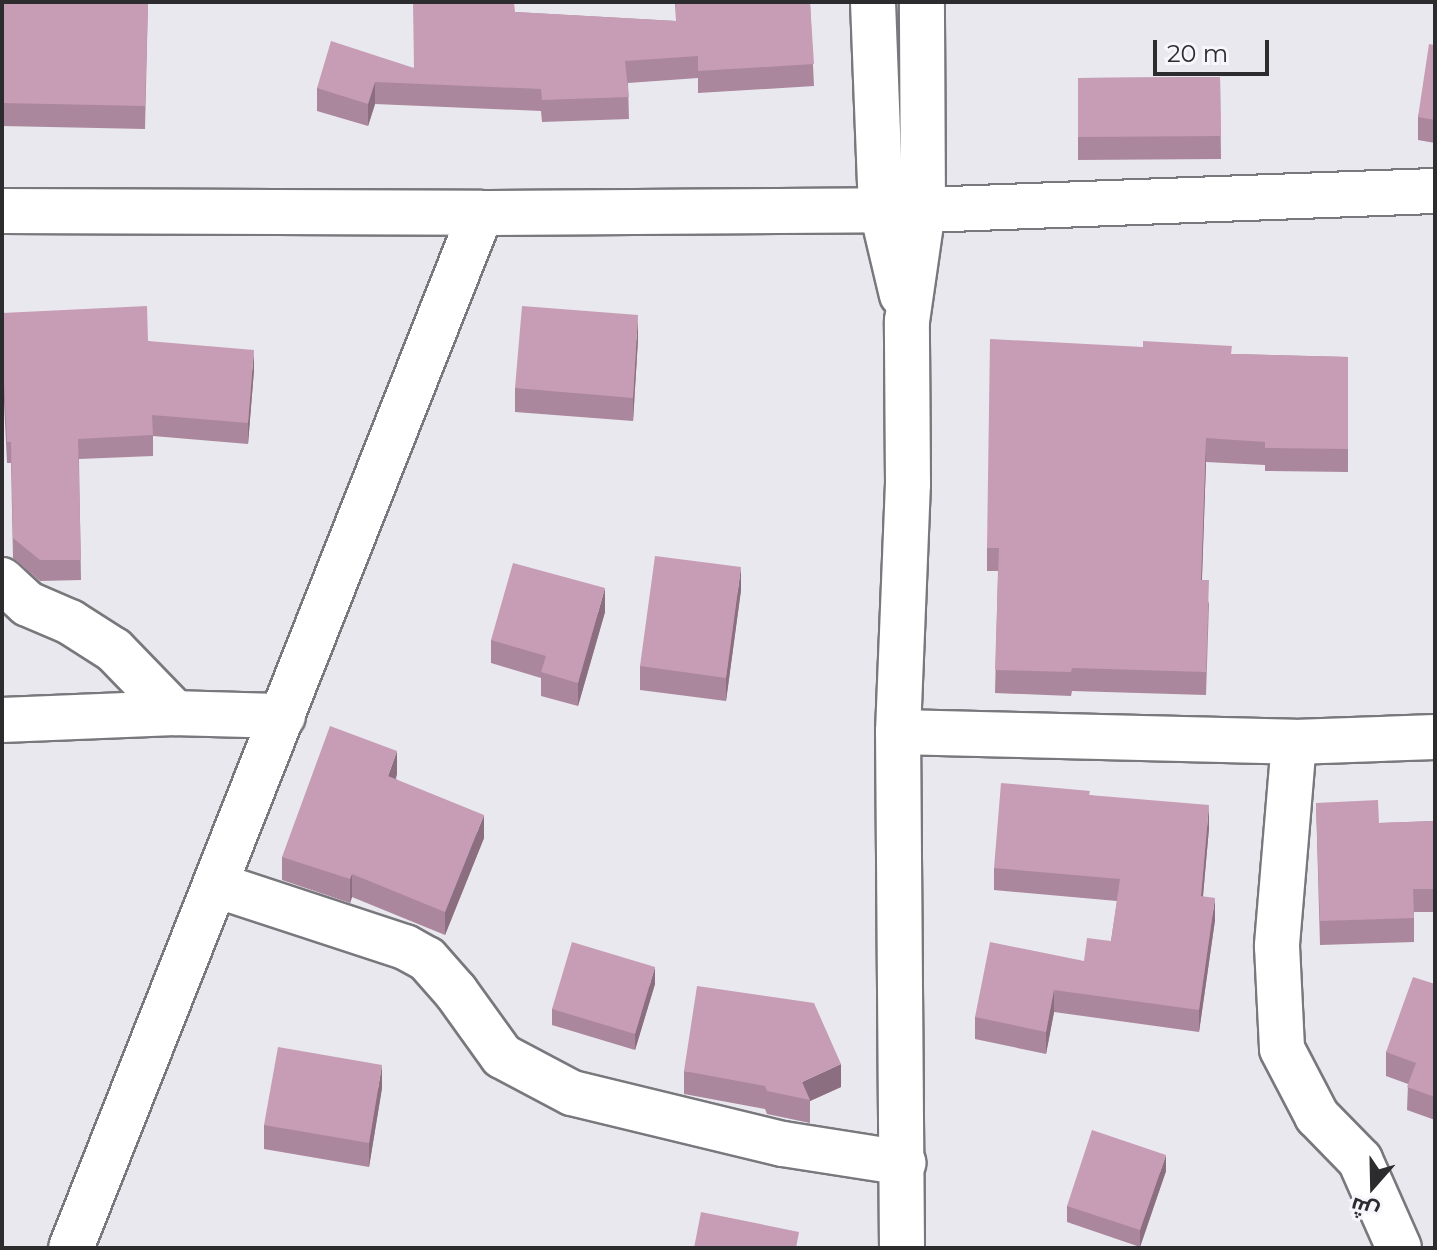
<!DOCTYPE html>
<html>
<head>
<meta charset="utf-8">
<style>
	body { margin:0 }
	#map { position:relative; width:1437px; height:1250px; overflow:hidden; background:#e9e8ee; font-family:Montserrat,Cairo,sans-serif }
	div>[style] { position:absolute }
	[style*='--x'] { left:calc(var(--x)*1px); top:calc(var(--y)*1px); width:calc(var(--w)*1px); rotate:calc(var(--a)*1deg) }
	.roads { filter:drop-shadow(2px 0 #78787d) drop-shadow(-2px 0 #78787d) drop-shadow(0 2px #78787d) drop-shadow(0 -2px #78787d) }
	.minor>* { height:44px; margin:-22px; padding:0 22px; transform-origin:22px; border-radius:22px; background:#fff }
	.major>* { height:44px; margin:-22px; padding:0 22px; transform-origin:22px; border-radius:22px; background:#fff }
	.wall>* { inset:0; background:#ab879d }
	.shaded-wall>* { inset:0; background:#8b6e7f }
	.building>* { inset:0; background:#c79db6 }
	span { translate:-50% -50%; white-space:nowrap; text-align:center; line-height:1.15; -webkit-text-stroke:8px #f6f6fc; paint-order:stroke }
	.frame { position:absolute; inset:0; border:4px solid #2c2c2e; pointer-events:none }
	.north { position:absolute; left:1333px; top:1146px; width:80px; height:80px; -webkit-text-stroke:6px #f6f6fc; paint-order:stroke; rotate:200deg; font-size:22px; font-weight:700; line-height:32px; text-align:center; color:#2c2c2e }
	.north::after { content:''; display:block; margin:auto; width:28px; height:36px; background:#2c2c2e; clip-path:polygon(50% 0,100% 100%,50% 72%,0 100%) }
	.scale { position:absolute; left:1153px; top:40px; width:116px; height:36px; box-sizing:border-box; border:4px solid #2c2c2e; border-top:0; padding-left:10px; font-size:24px; line-height:28px; white-space:nowrap; color:#2c2c2e; -webkit-text-stroke:6px #f6f6fc; paint-order:stroke }
</style>
</head>
<body>
<div id="map">
	<div class="roads">
		<div class="minor">
			<i style="--x:873;--y:2;--w:205;--a:87.8"></i>
			<i style="--x:881;--y:207;--w:90;--a:76.6"></i>
			<i style="--x:2;--y:580;--w:35;--a:43"></i>
			<i style="--x:28;--y:604;--w:46;--a:23.2"></i>
			<i style="--x:70;--y:622;--w:52;--a:32.5"></i>
			<i style="--x:114;--y:650;--w:88;--a:45.9"></i>
			<i style="--x:2;--y:720;--w:173;--a:-2.3"></i>
			<i style="--x:175;--y:713;--w:108;--a:1.6"></i>
			<i style="--x:898;--y:732;--w:396;--a:1.4"></i>
			<i style="--x:1294;--y:742;--w:141;--a:-2"></i>
			<i style="--x:1294;--y:742;--w:205;--a:94.8"></i>
			<i style="--x:1277;--y:946;--w:103;--a:87.2"></i>
			<i style="--x:1282;--y:1049;--w:76;--a:62.4"></i>
			<i style="--x:1317;--y:1116;--w:62;--a:45.7"></i>
			<i style="--x:1360;--y:1160;--w:96;--a:66.1"></i>
			<i style="--x:216;--y:885;--w:199;--a:18.2"></i>
			<i style="--x:405;--y:947;--w:25;--a:29"></i>
			<i style="--x:427;--y:959;--w:44;--a:48.7"></i>
			<i style="--x:456;--y:992;--w:79;--a:54.3"></i>
			<i style="--x:502;--y:1056;--w:79;--a:27.9"></i>
			<i style="--x:572;--y:1093;--w:217;--a:13.6"></i>
			<i style="--x:783;--y:1144;--w:122;--a:8.9"></i>
			<i style="--x:71;--y:1248;--w:1113;--a:-68.39"></i>
			<i style="--x:902;--y:1248;--w:516;--a:-90.44"></i>
			<i style="--x:898;--y:732;--w:248;--a:-87.7"></i>
			<i style="--x:908;--y:484;--w:163;--a:-90.4"></i>
			<i style="--x:907;--y:321;--w:112;--a:-81.8"></i>
			<i style="--x:923;--y:210;--w:208;--a:-90.3"></i>
		</div>
		<div class="major">
			<i style="--x:2;--y:211;--w:479;--a:0.2"></i>
			<i style="--x:481;--y:213;--w:442;--a:-0.4"></i>
			<i style="--x:923;--y:210;--w:512;--a:-2.13"></i>
		</div>
	</div>
	<div class="wall">
		<i style="clip-path:polygon(2px 2px,148px 2px,145px 129px,2px 126px)"></i>
		<i style="clip-path:polygon(675px 2px,810px 2px,814px 86px,698px 93px,698px 78px,628px 83px,629px 119px,542px 122px,541px 111px,375px 104px,368px 126px,317px 111px,317px 88px,413px 68px,515px 12px,676px 21px)"></i>
		<i style="clip-path:polygon(1435px 45px,1435px 143px,1418px 140px,1418px 117px)"></i>
		<i style="clip-path:polygon(1220px 77px,1221px 159px,1078px 160px,1078px 78px)"></i>
		<i style="clip-path:polygon(2px 313px,148px 341px,254px 370px,248px 444px,153px 436px,153px 456px,79px 459px,81px 580px,40px 581px,13px 558px,11px 463px,7px 463px,2px 361px)"></i>
		<i style="clip-path:polygon(638px 339px,633px 421px,515px 412px,515px 388px)"></i>
		<i style="clip-path:polygon(1232px 354px,1348px 357px,1348px 472px,1265px 471px,1265px 465px,1206px 462px,1202px 580px,1209px 604px,1206px 695px,1072px 691px,1071px 696px,995px 693px,998px 571px,987px 571px,987px 548px)"></i>
		<i style="clip-path:polygon(741px 590px,726px 701px,640px 690px,640px 666px)"></i>
		<i style="clip-path:polygon(605px 612px,578px 706px,541px 696px,541px 678px,491px 663px,491px 640px)"></i>
		<i style="clip-path:polygon(397px 774px,396px 779px,484px 838px,445px 935px,352px 897px,350px 903px,282px 880px,282px 857px)"></i>
		<i style="clip-path:polygon(1090px 795px,1209px 828px,1203px 896px,1215px 920px,1199px 1032px,1054px 1012px,1046px 1054px,975px 1039px,975px 1017px,1084px 961px,1111px 941px,1117px 901px,994px 890px,994px 868px)"></i>
		<i style="clip-path:polygon(1316px 803px,1379px 823px,1435px 821px,1435px 912px,1414px 912px,1414px 942px,1320px 945px)"></i>
		<i style="clip-path:polygon(655px 984px,635px 1050px,552px 1025px,552px 1009px)"></i>
		<i style="clip-path:polygon(1435px 984px,1435px 1120px,1407px 1110px,1408px 1084px,1386px 1076px,1386px 1052px)"></i>
		<i style="clip-path:polygon(684px 1071px,841px 1087px,810px 1101px,810px 1123px,767px 1114px,765px 1109px,684px 1094px)"></i>
		<i style="clip-path:polygon(382px 1088px,369px 1167px,264px 1149px,264px 1125px)"></i>
		<i style="clip-path:polygon(1166px 1171px,1140px 1247px,1067px 1222px,1067px 1206px)"></i>
	</div>
	<div class="shaded-wall">
		<i style="clip-path:polygon(375px 82px,375px 104px,368px 126px,368px 104px)"></i>
		<i style="clip-path:polygon(638px 315px,638px 339px,633px 421px,633px 398px)"></i>
		<i style="clip-path:polygon(254px 350px,254px 370px,248px 444px,248px 423px)"></i>
		<i style="clip-path:polygon(1206px 438px,1206px 462px,1201px 603px,1201px 580px)"></i>
		<i style="clip-path:polygon(741px 567px,741px 590px,726px 701px,726px 678px)"></i>
		<i style="clip-path:polygon(605px 588px,605px 612px,578px 706px,578px 683px)"></i>
		<i style="clip-path:polygon(397px 751px,397px 774px,388px 799px,388px 776px)"></i>
		<i style="clip-path:polygon(1209px 805px,1209px 828px,1201px 918px,1201px 896px)"></i>
		<i style="clip-path:polygon(484px 815px,484px 838px,445px 935px,445px 912px)"></i>
		<i style="clip-path:polygon(352px 874px,352px 897px,350px 903px,350px 879px)"></i>
		<i style="clip-path:polygon(1215px 898px,1215px 920px,1199px 1032px,1199px 1010px)"></i>
		<i style="clip-path:polygon(655px 967px,655px 984px,635px 1050px,635px 1034px)"></i>
		<i style="clip-path:polygon(1054px 990px,1054px 1012px,1046px 1054px,1046px 1032px)"></i>
		<i style="clip-path:polygon(841px 1064px,841px 1087px,810px 1101px,802px 1082px)"></i>
		<i style="clip-path:polygon(382px 1065px,382px 1088px,369px 1167px,369px 1143px)"></i>
		<i style="clip-path:polygon(1166px 1155px,1166px 1171px,1140px 1247px,1140px 1230px)"></i>
	</div>
	<div class="building">
		<i style="clip-path:polygon(2px 2px,148px 2px,145px 106px,2px 103px)"></i>
		<i style="clip-path:polygon(413px 2px,514px 2px,515px 12px,676px 21px,676px 2px,810px 2px,814px 64px,698px 71px,698px 56px,625px 61px,629px 97px,542px 100px,541px 89px,375px 82px,368px 104px,317px 88px,331px 41px,414px 68px)"></i>
		<i style="clip-path:polygon(1429px 44px,1435px 45px,1435px 120px,1418px 117px)"></i>
		<i style="clip-path:polygon(1220px 77px,1221px 136px,1078px 137px,1078px 78px)"></i>
		<i style="clip-path:polygon(147px 306px,148px 341px,254px 350px,248px 423px,152px 415px,153px 435px,78px 439px,81px 560px,40px 560px,13px 538px,11px 442px,7px 442px,2px 341px,2px 313px)"></i>
		<i style="clip-path:polygon(522px 306px,638px 315px,633px 398px,515px 388px)"></i>
		<i style="clip-path:polygon(990px 339px,1143px 347px,1143px 341px,1232px 346px,1231px 354px,1348px 357px,1348px 449px,1265px 448px,1265px 442px,1206px 438px,1201px 580px,1209px 580px,1206px 672px,1072px 668px,1071px 672px,995px 670px,999px 548px,987px 548px)"></i>
		<i style="clip-path:polygon(655px 556px,741px 567px,726px 678px,640px 666px)"></i>
		<i style="clip-path:polygon(513px 563px,605px 588px,578px 683px,541px 672px,546px 656px,491px 640px)"></i>
		<i style="clip-path:polygon(330px 726px,397px 751px,388px 776px,484px 815px,445px 912px,352px 874px,350px 879px,282px 857px)"></i>
		<i style="clip-path:polygon(1001px 783px,1090px 791px,1089px 795px,1209px 805px,1201px 896px,1215px 898px,1199px 1010px,1054px 990px,1046px 1032px,975px 1017px,990px 942px,1084px 961px,1087px 938px,1111px 941px,1120px 879px,994px 868px)"></i>
		<i style="clip-path:polygon(1378px 800px,1379px 823px,1435px 821px,1435px 889px,1413px 889px,1414px 918px,1320px 921px,1316px 803px)"></i>
		<i style="clip-path:polygon(572px 942px,655px 967px,635px 1034px,552px 1009px)"></i>
		<i style="clip-path:polygon(1413px 977px,1435px 984px,1435px 1097px,1407px 1087px,1416px 1063px,1386px 1052px)"></i>
		<i style="clip-path:polygon(697px 986px,814px 1003px,841px 1064px,802px 1082px,810px 1100px,767px 1091px,765px 1086px,684px 1071px)"></i>
		<i style="clip-path:polygon(278px 1047px,382px 1065px,369px 1143px,264px 1125px)"></i>
		<i style="clip-path:polygon(1092px 1130px,1166px 1155px,1140px 1230px,1067px 1206px)"></i>
		<i style="clip-path:polygon(701px 1212px,799px 1232px,796px 1248px,694px 1248px)"></i>
	</div>
	<div class="frame"></div>
	<div class="north">ش</div>
	<div class="scale">20 m</div>
</div>
</body>
</html>
